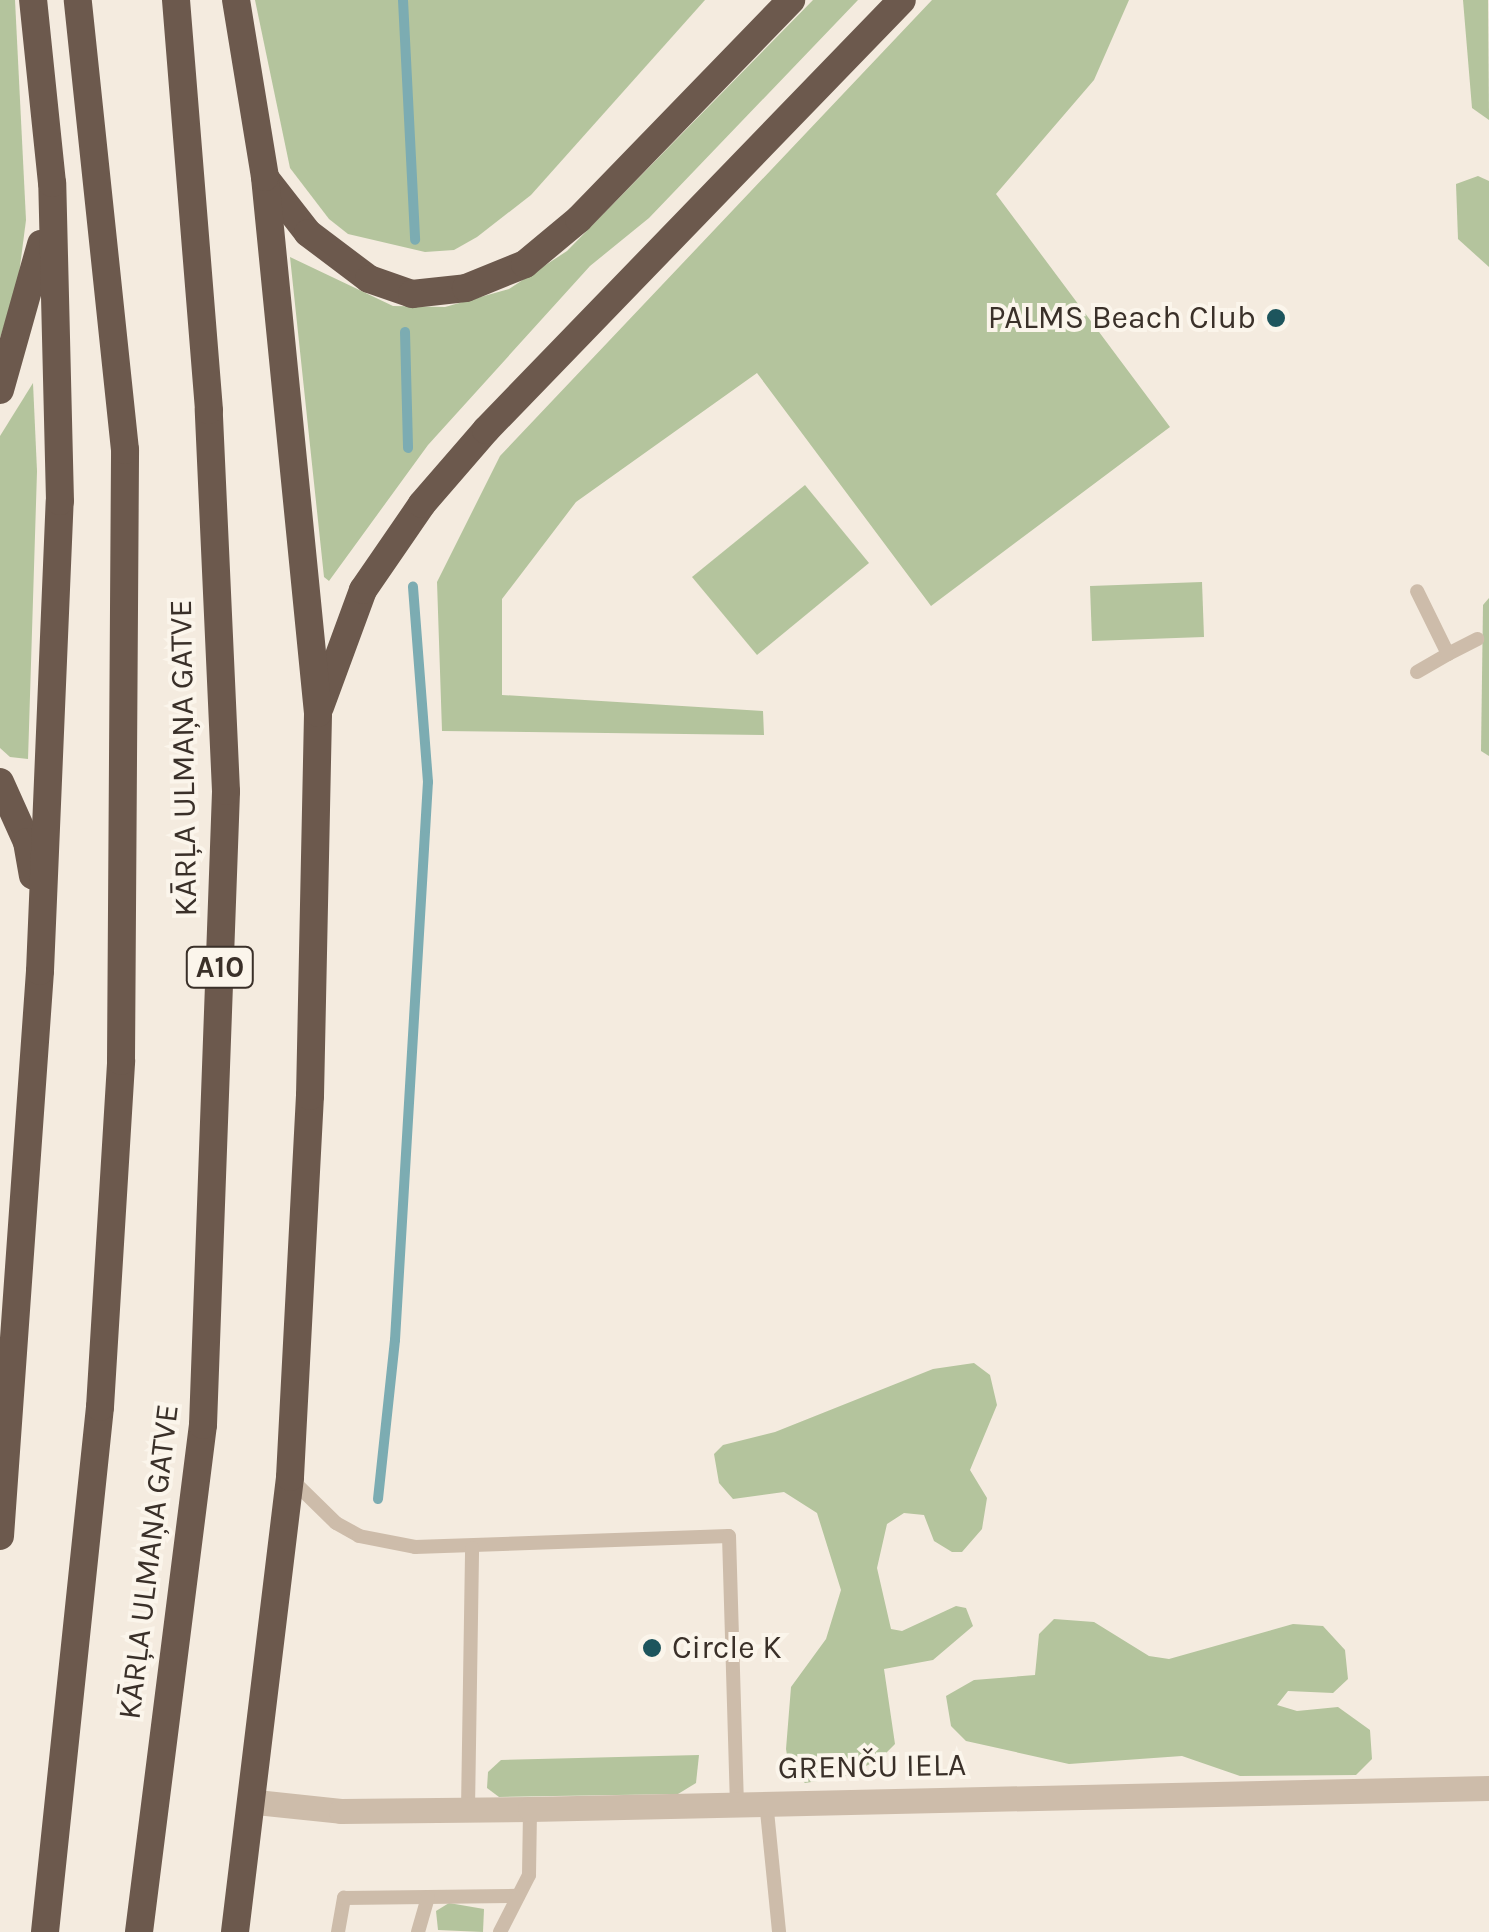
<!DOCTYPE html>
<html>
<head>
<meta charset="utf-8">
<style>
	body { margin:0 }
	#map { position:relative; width:1489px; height:1932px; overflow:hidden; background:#f4ebdf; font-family:Karla,sans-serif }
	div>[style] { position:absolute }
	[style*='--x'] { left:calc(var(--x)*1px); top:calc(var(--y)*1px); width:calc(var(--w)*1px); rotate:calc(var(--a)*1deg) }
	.green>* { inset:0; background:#b4c49d }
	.stream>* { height:10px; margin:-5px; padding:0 5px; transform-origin:5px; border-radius:5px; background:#7cacb2 }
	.service>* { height:14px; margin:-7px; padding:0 7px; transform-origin:7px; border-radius:7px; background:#cdbcaa }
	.minor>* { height:25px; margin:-12.5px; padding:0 12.5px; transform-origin:12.5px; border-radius:12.5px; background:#cdbcaa }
	.trunk>* { height:28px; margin:-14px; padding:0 14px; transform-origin:14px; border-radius:14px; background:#6c594d }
	.dots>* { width:28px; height:28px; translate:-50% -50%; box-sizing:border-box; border:5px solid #fbf5eb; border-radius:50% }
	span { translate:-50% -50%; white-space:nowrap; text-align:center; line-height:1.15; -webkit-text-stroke:8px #fbf5eb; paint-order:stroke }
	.shield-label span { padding:2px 8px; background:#fbf5eb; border:2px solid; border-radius:8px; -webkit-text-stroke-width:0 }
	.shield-label { font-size:30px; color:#3a3029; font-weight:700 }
	.poi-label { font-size:32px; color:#3a3029 }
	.right { translate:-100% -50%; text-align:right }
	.left { translate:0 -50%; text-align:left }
	.street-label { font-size:32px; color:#3a3029 }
</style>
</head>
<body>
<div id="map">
	<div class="green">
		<i style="clip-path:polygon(0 0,15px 0,26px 220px,18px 282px,0 338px)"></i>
		<i style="clip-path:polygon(255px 0,705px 0,531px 195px,477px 237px,454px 250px,425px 252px,348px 234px,329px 219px,290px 168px)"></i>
		<i style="clip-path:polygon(813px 0,858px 0,649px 218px,590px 266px,428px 445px,329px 581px,324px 577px,290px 257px,393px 306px,445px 307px,509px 289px,567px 251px)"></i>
		<i style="clip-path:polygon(932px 0,1129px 0,1094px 80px,996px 194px,1170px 427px,931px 606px,757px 373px,576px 502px,502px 599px,502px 695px,763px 711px,764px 735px,442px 731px,437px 582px,500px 456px)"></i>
		<i style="clip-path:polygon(1463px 0,1488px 0,1489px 120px,1472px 108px)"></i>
		<i style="clip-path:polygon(1478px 176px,1489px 181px,1489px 267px,1458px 239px,1456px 184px)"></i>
		<i style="clip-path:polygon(33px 383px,37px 471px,28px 759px,10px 757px,0 748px,0 436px)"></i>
		<i style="clip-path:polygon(805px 485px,869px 563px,757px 655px,692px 577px)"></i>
		<i style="clip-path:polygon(1202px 582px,1204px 637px,1092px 641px,1090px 586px)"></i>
		<i style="clip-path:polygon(1489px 598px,1489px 756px,1481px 751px,1483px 605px)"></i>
		<i style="clip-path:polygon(974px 1363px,990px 1375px,997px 1405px,970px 1470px,987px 1498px,982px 1529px,962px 1552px,952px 1552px,934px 1541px,924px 1515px,904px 1513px,887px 1524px,877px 1568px,891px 1629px,902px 1631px,956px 1606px,966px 1608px,973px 1626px,933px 1660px,884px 1669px,895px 1744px,880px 1759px,844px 1777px,805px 1783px,789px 1768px,786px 1749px,791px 1687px,826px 1639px,841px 1590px,817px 1513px,784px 1492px,733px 1499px,719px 1483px,714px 1454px,723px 1445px,775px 1432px,933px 1369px)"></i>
		<i style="clip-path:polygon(1054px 1619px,1094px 1622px,1149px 1656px,1169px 1659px,1293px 1624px,1323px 1626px,1345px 1650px,1348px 1679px,1333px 1693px,1288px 1691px,1277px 1705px,1297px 1711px,1338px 1707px,1370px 1730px,1372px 1759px,1356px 1775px,1240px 1776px,1182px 1756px,1069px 1764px,966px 1741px,951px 1726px,946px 1696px,974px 1680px,1035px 1675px,1039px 1634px)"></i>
		<i style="clip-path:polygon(699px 1755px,696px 1783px,678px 1794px,499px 1797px,487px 1788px,488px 1772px,501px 1760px)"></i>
		<i style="clip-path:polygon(449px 1903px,484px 1909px,483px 1932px,438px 1930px,436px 1911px)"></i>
	</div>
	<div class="stream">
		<i style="--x:403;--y:0;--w:240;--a:87.1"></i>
		<i style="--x:405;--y:332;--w:116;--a:88.5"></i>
		<i style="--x:378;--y:1499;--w:160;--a:-83.9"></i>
		<i style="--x:395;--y:1340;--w:559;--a:-86.62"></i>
		<i style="--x:428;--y:782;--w:196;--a:-94.4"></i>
	</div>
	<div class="service">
		<i style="--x:1448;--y:654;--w:33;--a:-27"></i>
		<i style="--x:1417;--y:672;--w:36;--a:-30"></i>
		<i style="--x:1448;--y:654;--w:70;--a:-116.2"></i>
		<i style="--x:290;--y:1478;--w:64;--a:44.4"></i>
		<i style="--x:336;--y:1523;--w:26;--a:29"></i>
		<i style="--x:359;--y:1536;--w:57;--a:11.1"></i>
		<i style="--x:415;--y:1547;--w:314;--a:-2"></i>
		<i style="--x:729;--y:1536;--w:266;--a:88.3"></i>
		<i style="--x:766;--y:1801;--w:132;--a:84.3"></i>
		<i style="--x:468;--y:1809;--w:261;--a:-89.1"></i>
		<i style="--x:338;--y:1932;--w:35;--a:-80"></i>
		<i style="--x:344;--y:1898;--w:174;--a:-0.7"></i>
		<i style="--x:418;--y:1932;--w:36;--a:-74"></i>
		<i style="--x:500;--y:1932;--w:64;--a:-63"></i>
		<i style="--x:529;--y:1875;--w:66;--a:-89.1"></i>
	</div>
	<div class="minor">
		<i style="--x:256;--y:1802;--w:85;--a:6"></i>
		<i style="--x:341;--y:1811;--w:189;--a:-0.6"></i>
		<i style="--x:530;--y:1809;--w:959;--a:-1.25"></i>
	</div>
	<div class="trunk">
		<i style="--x:266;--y:179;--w:68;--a:52.1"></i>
		<i style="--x:308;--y:233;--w:76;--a:37"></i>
		<i style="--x:369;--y:279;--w:46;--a:19.2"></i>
		<i style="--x:412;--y:294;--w:54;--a:-6.3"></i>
		<i style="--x:466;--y:288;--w:64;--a:-22.1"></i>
		<i style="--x:525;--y:264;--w:70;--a:-39.8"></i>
		<i style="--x:579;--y:219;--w:305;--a:-45.9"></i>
		<i style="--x:0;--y:390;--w:152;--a:-74.3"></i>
		<i style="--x:320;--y:707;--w:125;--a:-69.8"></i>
		<i style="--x:363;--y:590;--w:104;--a:-55.5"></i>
		<i style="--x:422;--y:504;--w:98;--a:-49.1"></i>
		<i style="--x:486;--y:430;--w:598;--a:-45.95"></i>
		<i style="--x:0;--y:782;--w:66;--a:65.8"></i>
		<i style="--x:27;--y:842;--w:34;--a:80"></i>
		<i style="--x:0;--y:1536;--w:566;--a:-85.95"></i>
		<i style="--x:40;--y:971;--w:470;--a:-87.6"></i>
		<i style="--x:60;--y:501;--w:318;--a:-91.4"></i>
		<i style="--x:52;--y:183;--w:184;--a:-95.9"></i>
		<i style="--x:45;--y:1932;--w:528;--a:-84.02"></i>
		<i style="--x:100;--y:1407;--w:347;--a:-86.5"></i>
		<i style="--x:121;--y:1061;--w:611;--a:-89.62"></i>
		<i style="--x:125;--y:450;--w:452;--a:-96"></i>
		<i style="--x:139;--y:1932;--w:511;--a:-82.81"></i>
		<i style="--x:203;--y:1425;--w:634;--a:-87.92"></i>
		<i style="--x:226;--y:791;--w:381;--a:-92.6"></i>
		<i style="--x:209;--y:410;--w:411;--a:-94.6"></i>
		<i style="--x:235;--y:1932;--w:458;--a:-83.1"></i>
		<i style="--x:290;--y:1477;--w:382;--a:-87"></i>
		<i style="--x:310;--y:1096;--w:383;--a:-88.8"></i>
		<i style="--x:318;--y:713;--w:539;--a:-95.65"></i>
		<i style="--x:265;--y:177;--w:179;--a:-99.3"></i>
	</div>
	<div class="dots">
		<i style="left:1276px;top:318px;background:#1d555d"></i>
		<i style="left:652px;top:1648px;background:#1d555d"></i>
	</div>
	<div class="shield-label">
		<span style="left:220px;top:967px">A10</span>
	</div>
	<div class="poi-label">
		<span class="right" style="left:1256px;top:318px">PALMS Beach Club</span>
		<span class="left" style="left:672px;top:1648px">Circle K</span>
	</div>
	<div class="street-label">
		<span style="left:184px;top:758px;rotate:-91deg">KĀRĻA ULMAŅA GATVE</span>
		<span style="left:149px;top:1562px;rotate:-83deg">KĀRĻA ULMAŅA GATVE</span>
		<span style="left:872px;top:1767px;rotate:-1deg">GRENČU IELA</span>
	</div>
</div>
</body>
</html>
